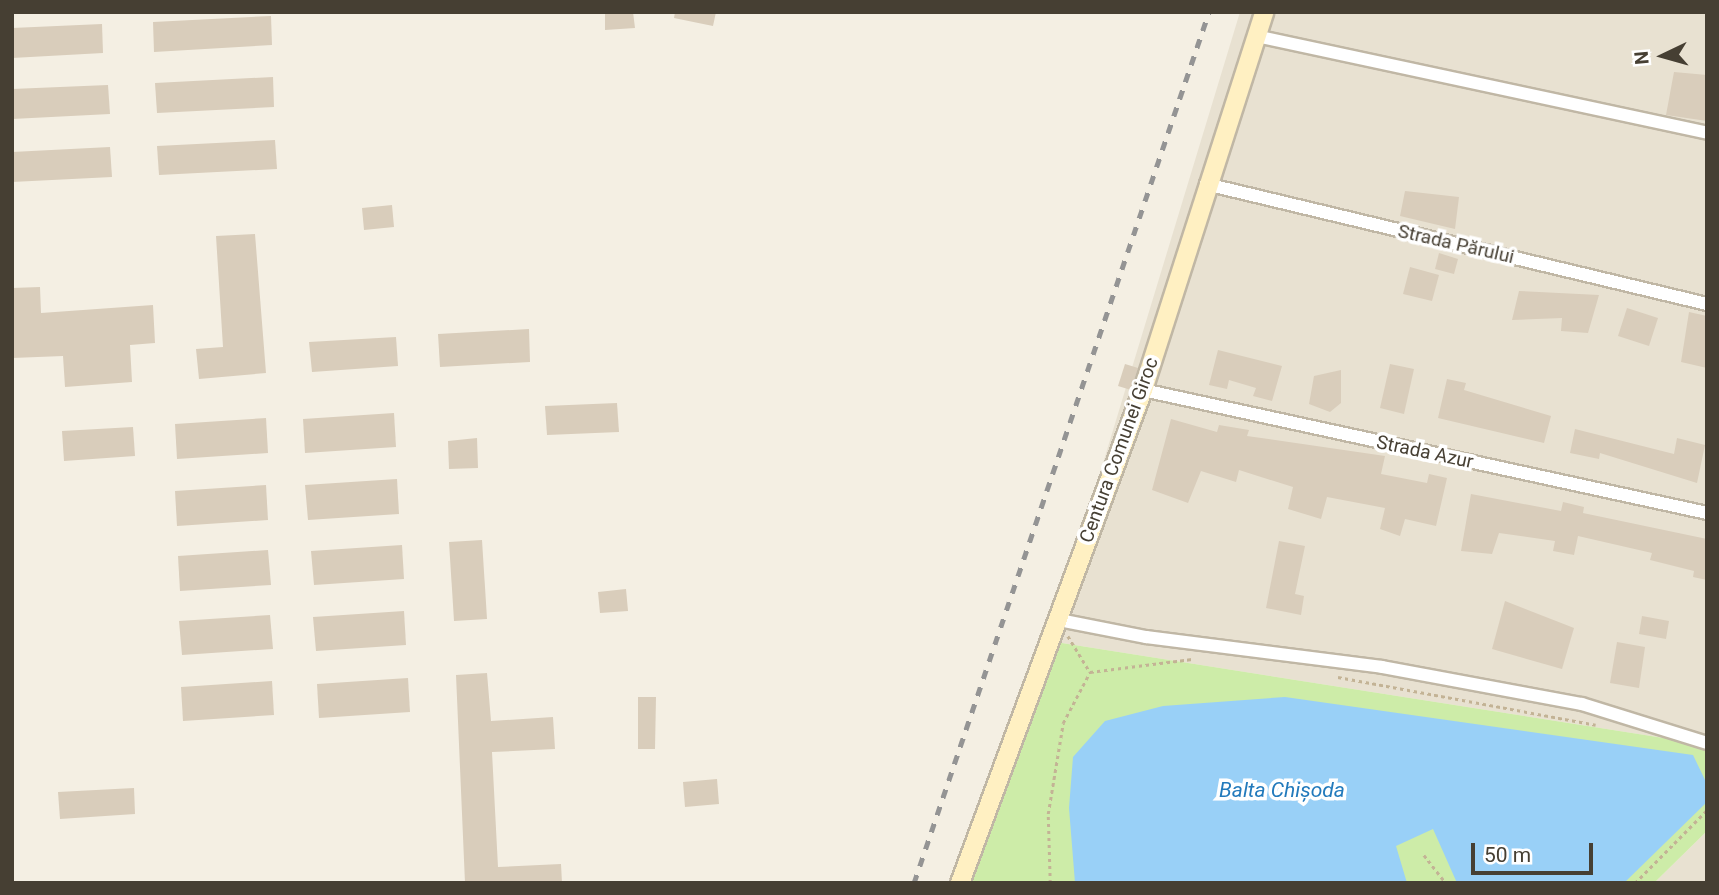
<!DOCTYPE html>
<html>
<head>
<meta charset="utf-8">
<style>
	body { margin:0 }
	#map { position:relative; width:1719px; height:895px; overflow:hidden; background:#f4efe3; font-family:Roboto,sans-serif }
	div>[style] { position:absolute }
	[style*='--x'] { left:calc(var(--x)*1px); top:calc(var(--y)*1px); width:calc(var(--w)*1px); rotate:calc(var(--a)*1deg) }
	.residential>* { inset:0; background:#e8e1d1 }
	.green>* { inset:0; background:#cdeca8 }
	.water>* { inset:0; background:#99d0f7 }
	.building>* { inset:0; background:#d9cdbb }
	.path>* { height:2.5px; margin-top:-1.25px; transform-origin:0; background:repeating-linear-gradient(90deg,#c3b395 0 3.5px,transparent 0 7px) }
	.roads { filter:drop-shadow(2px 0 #c0b7a5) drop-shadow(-2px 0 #c0b7a5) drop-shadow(0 2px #c0b7a5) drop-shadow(0 -2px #c0b7a5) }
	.street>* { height:12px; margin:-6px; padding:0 6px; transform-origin:6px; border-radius:6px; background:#fff }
	.secondary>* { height:18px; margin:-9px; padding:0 9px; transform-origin:9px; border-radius:9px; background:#fff0c2 }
	.rail>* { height:5px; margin-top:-2.5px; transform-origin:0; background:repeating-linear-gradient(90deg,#949494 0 9px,transparent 0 18px) }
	span { translate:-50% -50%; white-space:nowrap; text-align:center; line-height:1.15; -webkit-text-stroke:7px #fff; paint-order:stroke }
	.street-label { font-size:19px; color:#463f33 }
	.water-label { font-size:21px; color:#227abc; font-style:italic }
	.frame { position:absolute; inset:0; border:14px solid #463f33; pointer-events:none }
	.north { position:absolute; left:1628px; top:21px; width:70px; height:70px; -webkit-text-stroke:5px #fff; paint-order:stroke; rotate:265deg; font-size:19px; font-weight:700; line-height:28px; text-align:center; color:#463f33 }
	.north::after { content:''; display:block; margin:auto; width:24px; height:32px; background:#463f33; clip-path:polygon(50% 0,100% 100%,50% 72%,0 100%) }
	.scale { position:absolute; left:1471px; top:843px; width:122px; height:32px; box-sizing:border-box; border:4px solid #463f33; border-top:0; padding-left:9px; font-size:21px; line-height:24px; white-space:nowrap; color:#463f33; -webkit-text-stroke:5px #fff; paint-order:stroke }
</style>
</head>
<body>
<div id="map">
	<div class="residential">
		<i style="clip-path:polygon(1240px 12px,1707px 12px,1707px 751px,1670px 739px,1049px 641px)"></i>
		<i style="clip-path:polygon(1707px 831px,1707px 883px,1654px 883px)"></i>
	</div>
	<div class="green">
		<i style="clip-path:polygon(1049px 641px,1670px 739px,1707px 751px,1707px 831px,1654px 883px,971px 883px)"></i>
	</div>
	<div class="water">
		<i style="clip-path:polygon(1285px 697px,1693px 755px,1707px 784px,1707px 802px,1624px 883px,1457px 883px,1433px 829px,1396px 846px,1407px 883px,1075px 883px,1069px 808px,1073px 757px,1105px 721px,1163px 706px)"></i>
	</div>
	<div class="building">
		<i style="clip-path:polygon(605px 12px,633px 12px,635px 28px,605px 30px)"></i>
		<i style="clip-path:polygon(675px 12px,716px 12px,713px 26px,674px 18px)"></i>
		<i style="clip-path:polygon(271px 16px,272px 45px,154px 52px,153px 22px)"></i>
		<i style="clip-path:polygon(102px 24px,103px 53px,12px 58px,12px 28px)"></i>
		<i style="clip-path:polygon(1674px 72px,1707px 75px,1707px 121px,1666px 115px)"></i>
		<i style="clip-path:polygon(273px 77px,274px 107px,157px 113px,155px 83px)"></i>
		<i style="clip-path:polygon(108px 85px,110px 114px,12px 119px,12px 89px)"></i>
		<i style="clip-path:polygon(275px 140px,277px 169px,159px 175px,157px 146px)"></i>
		<i style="clip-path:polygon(110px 147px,112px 177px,12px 182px,12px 152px)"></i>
		<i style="clip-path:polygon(1405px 191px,1459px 197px,1455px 229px,1400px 216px)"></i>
		<i style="clip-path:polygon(392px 205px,394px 227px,364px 230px,362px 208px)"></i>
		<i style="clip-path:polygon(255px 234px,266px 373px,199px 379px,196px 349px,223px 347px,216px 236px)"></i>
		<i style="clip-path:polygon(1439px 253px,1458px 259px,1454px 274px,1435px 269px)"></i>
		<i style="clip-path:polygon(1410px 267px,1439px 275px,1432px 301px,1403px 294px)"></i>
		<i style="clip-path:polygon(40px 287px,41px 313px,153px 305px,155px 343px,130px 345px,132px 382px,65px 387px,63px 356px,12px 358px,12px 288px)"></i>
		<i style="clip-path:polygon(1519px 291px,1599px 295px,1588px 333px,1561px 331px,1562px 318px,1512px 320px)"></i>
		<i style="clip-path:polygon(1627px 308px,1658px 318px,1649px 346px,1618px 336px)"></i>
		<i style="clip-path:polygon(1689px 312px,1707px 316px,1707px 368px,1681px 362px)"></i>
		<i style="clip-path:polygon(529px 329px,530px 362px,440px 367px,438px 334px)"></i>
		<i style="clip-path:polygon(396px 337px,398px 366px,312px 372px,309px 342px)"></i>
		<i style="clip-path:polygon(1218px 350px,1282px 366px,1272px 401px,1253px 396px,1256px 388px,1229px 380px,1227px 389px,1209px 385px)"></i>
		<i style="clip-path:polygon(1125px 364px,1138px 368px,1131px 390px,1118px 386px)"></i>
		<i style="clip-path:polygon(1390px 364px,1414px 369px,1404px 414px,1380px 408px)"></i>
		<i style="clip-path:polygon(1341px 370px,1341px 403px,1330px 412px,1309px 404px,1314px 376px)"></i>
		<i style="clip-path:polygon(1447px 379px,1466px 383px,1464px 390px,1551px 416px,1544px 443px,1438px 418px)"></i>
		<i style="clip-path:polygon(617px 403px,619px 432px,547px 435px,545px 406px)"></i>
		<i style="clip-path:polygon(394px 413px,396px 447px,305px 453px,303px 419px)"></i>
		<i style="clip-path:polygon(266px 418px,268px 453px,177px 459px,175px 424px)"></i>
		<i style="clip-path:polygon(1171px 419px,1217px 432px,1219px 425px,1249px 430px,1247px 436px,1385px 456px,1381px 474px,1427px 483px,1429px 474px,1447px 478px,1436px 526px,1405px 519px,1400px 536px,1380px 529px,1385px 508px,1327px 497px,1321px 519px,1288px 509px,1293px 487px,1239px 470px,1236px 482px,1201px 471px,1188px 503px,1152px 490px)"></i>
		<i style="clip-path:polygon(133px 427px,135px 456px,64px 461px,62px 431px)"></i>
		<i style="clip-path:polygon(1575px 429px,1674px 454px,1677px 438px,1705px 445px,1697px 483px,1600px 453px,1599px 459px,1570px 453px)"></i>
		<i style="clip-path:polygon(477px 438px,478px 468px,449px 469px,448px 441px)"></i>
		<i style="clip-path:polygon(397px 479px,399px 514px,308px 520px,305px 485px)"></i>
		<i style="clip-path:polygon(266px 485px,268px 520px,177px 526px,175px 491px)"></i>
		<i style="clip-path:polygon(1471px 494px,1561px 511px,1563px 502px,1584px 507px,1583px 513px,1707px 539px,1707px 580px,1693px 577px,1694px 571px,1650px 560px,1652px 553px,1578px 536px,1574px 555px,1553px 551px,1555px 541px,1499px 533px,1492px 554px,1461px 551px)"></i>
		<i style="clip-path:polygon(482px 540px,487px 619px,454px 621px,449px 542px)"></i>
		<i style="clip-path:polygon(1279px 541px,1305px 546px,1295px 594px,1304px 596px,1301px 615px,1266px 608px)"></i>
		<i style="clip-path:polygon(402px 545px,404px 579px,314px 585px,311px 551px)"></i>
		<i style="clip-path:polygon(268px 550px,271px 585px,180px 591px,178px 556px)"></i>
		<i style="clip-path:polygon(626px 589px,628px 611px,600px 613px,598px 592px)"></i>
		<i style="clip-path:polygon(1505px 601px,1574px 628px,1562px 669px,1492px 649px)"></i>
		<i style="clip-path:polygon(404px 611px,406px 645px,316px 651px,313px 617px)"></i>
		<i style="clip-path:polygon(270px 615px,273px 649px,182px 655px,179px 621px)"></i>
		<i style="clip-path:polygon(1642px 616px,1669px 621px,1666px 639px,1639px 634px)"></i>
		<i style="clip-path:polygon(1617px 642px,1645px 647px,1639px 688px,1610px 683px)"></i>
		<i style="clip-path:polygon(487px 673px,491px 721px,553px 717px,555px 749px,492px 752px,498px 867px,561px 864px,562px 883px,465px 883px,456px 675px)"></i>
		<i style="clip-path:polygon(408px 678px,410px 712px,319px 718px,317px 684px)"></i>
		<i style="clip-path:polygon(272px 681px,274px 715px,183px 721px,181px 687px)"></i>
		<i style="clip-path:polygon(638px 697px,656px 697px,655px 749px,638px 749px)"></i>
		<i style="clip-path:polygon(717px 779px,719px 804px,685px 807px,683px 782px)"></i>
		<i style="clip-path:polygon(134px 788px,135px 814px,60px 819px,58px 792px)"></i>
	</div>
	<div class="path">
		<i style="--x:1068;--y:636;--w:42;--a:58.6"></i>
		<i style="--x:1338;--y:677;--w:262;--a:10.5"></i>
		<i style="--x:1424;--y:855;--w:36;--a:52"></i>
		<i style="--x:1050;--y:883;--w:69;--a:-91.7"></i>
		<i style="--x:1048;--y:814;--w:92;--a:-80.6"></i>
		<i style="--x:1063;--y:723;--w:58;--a:-62.1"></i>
		<i style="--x:1090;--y:672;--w:103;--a:-7.3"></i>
		<i style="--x:1635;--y:883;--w:103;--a:-45.4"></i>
	</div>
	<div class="roads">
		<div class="street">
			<i style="--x:1256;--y:36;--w:461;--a:12.1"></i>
			<i style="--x:1206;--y:184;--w:515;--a:13.47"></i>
			<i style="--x:1143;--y:390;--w:577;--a:12.3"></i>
			<i style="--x:1059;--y:620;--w:89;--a:11.1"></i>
			<i style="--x:1146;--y:637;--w:238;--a:7.2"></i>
			<i style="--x:1382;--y:667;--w:203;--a:10.5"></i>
			<i style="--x:1582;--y:704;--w:131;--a:17.3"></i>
		</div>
		<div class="secondary">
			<i style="--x:960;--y:883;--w:526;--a:-69.64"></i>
			<i style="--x:1143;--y:390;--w:397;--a:-72.2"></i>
		</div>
	</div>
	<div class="rail">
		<i style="--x:914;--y:883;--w:920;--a:-71.29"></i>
	</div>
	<div class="street-label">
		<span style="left:1456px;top:244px;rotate:13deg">Strada Părului</span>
		<span style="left:1119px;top:450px;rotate:-70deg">Centura Comunei Giroc</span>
		<span style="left:1425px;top:452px;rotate:12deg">Strada Azur</span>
	</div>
	<div class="water-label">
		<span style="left:1282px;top:790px">Balta Chișoda</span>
	</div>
	<div class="frame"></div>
	<div class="north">N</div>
	<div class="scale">50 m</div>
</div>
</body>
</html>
